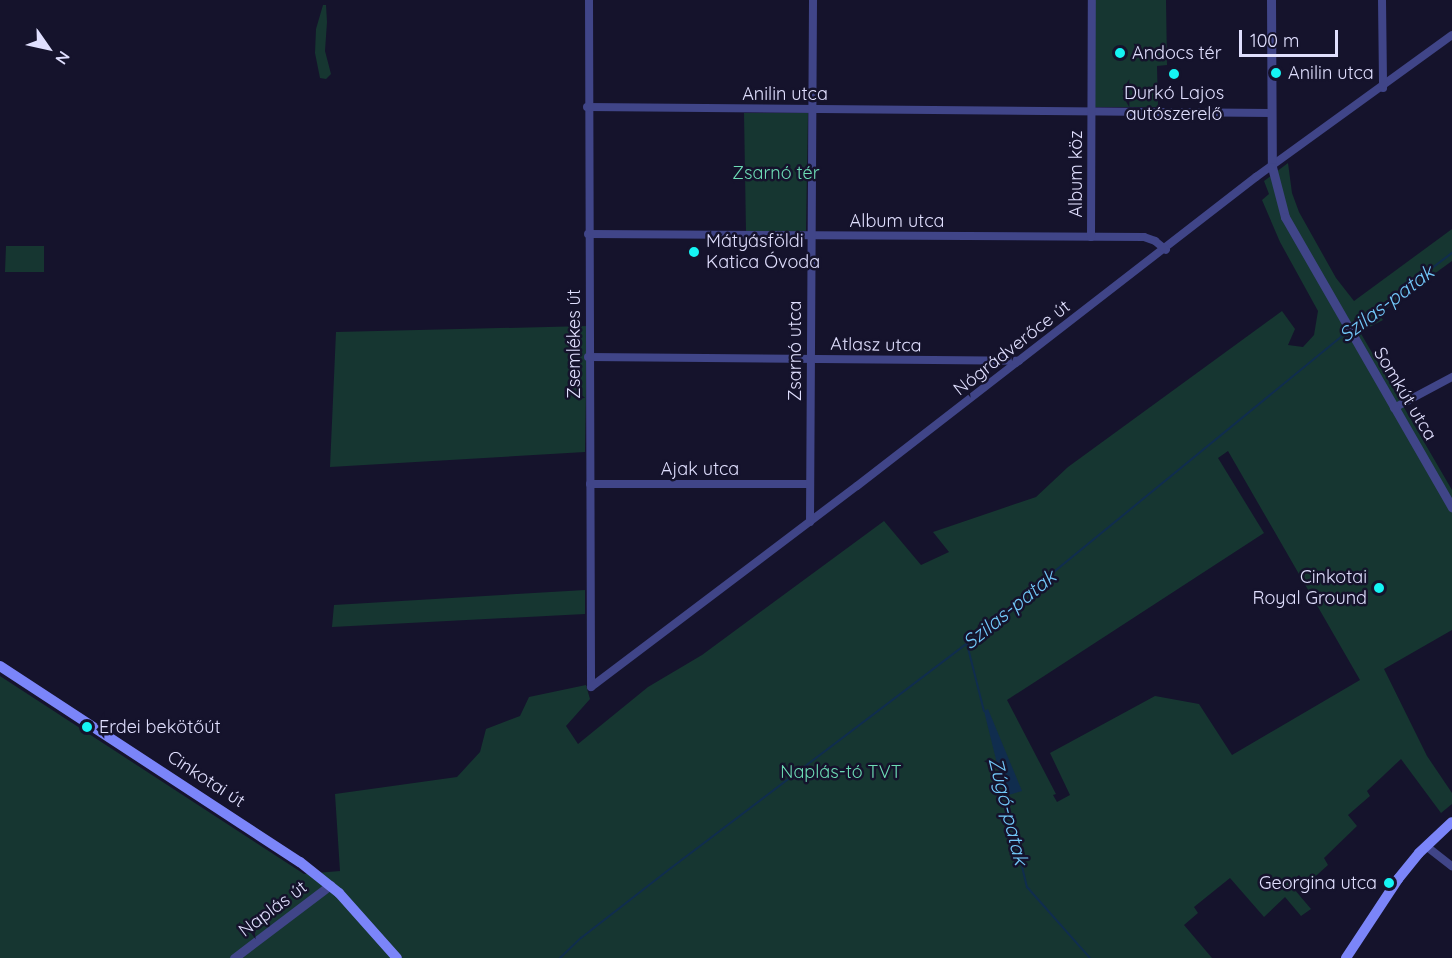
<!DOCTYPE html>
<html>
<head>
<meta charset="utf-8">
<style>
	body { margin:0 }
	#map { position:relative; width:1452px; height:958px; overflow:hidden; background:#15132c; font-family:Quicksand,sans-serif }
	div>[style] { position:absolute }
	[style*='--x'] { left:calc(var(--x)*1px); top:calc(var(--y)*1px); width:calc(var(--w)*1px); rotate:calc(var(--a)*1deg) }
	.green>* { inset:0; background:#163631 }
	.water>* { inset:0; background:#102d4e }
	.stream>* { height:2px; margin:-1px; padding:0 1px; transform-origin:1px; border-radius:1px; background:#102d4e }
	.minor>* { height:8px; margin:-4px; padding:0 4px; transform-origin:4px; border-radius:4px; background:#404588 }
	.tertiary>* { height:9px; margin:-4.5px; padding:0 4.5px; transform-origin:4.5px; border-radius:4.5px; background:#404588 }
	.secondary>* { height:10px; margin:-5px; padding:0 5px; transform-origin:5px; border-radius:5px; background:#7b85f9 }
	.dots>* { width:16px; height:16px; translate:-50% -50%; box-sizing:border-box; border:3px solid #15132c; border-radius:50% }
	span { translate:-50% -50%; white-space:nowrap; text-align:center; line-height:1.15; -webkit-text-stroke:5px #15132c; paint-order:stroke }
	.poi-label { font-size:18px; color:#e0dffe }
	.left { translate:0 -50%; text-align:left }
	.right { translate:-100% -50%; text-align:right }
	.street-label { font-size:18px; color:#e0dffe }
	.park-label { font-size:18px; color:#6ddcb5 }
	.water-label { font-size:20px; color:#72c8f9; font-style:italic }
	.north { position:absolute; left:18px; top:18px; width:60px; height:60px; -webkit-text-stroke:4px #15132c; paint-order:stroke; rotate:124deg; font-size:16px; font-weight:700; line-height:24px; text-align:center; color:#e0dffe }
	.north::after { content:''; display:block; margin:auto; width:21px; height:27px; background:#e0dffe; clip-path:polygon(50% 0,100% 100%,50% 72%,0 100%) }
	.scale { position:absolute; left:1239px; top:30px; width:99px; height:27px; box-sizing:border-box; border:3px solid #e0dffe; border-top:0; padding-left:8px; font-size:18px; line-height:21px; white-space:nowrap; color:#e0dffe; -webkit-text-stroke:4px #15132c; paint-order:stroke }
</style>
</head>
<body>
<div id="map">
	<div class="green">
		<i style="clip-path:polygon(1095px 0,1166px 0,1167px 65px,1157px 66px,1158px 107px,1093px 107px)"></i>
		<i style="clip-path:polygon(323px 5px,326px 5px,327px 22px,325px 51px,331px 74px,326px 79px,320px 78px,315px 53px,316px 29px)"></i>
		<i style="clip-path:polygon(744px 113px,808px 113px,806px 231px,746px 232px)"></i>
		<i style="clip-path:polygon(evenodd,1288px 163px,1292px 193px,1299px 212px,1336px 278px,1354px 301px,1452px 229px,1452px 261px,1379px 314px,1383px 320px,1360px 332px,1452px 490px,1452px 630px,1384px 669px,1427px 756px,1452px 793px,1452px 804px,1441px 813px,1401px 759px,1367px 791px,1370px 796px,1348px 815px,1357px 826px,1324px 858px,1328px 865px,1307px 884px,1299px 875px,1289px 883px,1311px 909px,1301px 916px,1285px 897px,1264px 917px,1230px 878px,1194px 907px,1198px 913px,1184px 925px,1212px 958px,0 958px,0 676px,304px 874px,340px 871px,335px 794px,457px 777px,480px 752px,486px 729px,520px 716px,529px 697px,586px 685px,590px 699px,566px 726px,578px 744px,648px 687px,702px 655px,884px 521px,921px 565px,949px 552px,933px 532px,1036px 497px,1068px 467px,1282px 311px,1295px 329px,1288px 345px,1303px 347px,1314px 335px,1318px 311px,1280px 242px,1262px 200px,1269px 194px,1264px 181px,1288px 163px,1228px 451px,1360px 680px,1232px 755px,1199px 704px,1155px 696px,1050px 753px,1070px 795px,1057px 802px,1053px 795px,1056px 794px,1007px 700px,1264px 533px,1218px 458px,1228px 451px)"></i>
		<i style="clip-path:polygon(6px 246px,44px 246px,44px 272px,5px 272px)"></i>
		<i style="clip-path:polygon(587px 326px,585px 452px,330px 467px,336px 332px)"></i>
		<i style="clip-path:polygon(585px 590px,585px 614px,332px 627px,334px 605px)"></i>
	</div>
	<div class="water">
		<i style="clip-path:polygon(988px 709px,1022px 791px,1005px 796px,984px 711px)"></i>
	</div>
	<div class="stream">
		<i style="--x:1351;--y:329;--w:126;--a:-37"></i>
		<i style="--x:967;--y:644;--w:69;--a:75.8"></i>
		<i style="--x:1005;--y:795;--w:95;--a:76.6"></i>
		<i style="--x:1027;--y:887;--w:95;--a:48.4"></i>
		<i style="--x:560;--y:958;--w:29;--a:-44"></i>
		<i style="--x:581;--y:938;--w:114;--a:-37.9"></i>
		<i style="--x:671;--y:868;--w:372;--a:-37.2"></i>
		<i style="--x:967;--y:643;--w:491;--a:-39.3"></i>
	</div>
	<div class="minor">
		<i style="--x:589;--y:0;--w:687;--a:89.83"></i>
		<i style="--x:591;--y:687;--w:333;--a:-37.1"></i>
		<i style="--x:857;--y:486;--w:505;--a:-37.76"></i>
		<i style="--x:1256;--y:177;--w:242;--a:-35.9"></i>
		<i style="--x:1382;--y:0;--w:88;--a:89.3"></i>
		<i style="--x:587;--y:107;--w:684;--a:0.5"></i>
		<i style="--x:588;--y:234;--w:556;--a:0.31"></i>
		<i style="--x:1144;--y:237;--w:12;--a:20"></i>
		<i style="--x:1155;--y:241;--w:14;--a:39"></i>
		<i style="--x:1091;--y:237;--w:237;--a:-89.8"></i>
		<i style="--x:588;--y:357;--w:431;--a:0.5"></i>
		<i style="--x:1394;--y:408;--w:66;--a:-28.1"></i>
		<i style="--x:590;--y:484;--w:220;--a:0"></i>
		<i style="--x:810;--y:522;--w:522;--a:-89.67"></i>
		<i style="--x:1426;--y:846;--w:33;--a:38"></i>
	</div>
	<div class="tertiary">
		<i style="--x:1271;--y:0;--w:167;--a:89.7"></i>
		<i style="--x:1272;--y:167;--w:52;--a:75.4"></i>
		<i style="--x:1285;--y:217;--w:335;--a:60.1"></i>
		<i style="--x:234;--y:958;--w:121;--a:-37.2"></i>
	</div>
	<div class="secondary">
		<i style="--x:0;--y:666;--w:358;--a:33.2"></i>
		<i style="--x:300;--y:862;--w:50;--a:38.5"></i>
		<i style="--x:339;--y:893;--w:87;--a:48.3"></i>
		<i style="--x:1346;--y:958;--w:95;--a:-56.6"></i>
		<i style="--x:1398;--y:879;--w:33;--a:-51"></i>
		<i style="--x:1419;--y:853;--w:45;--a:-43.2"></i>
	</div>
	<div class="dots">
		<i style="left:1120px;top:53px;background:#15f4f4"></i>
		<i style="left:1276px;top:73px;background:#15f4f4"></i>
		<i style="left:1174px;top:74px;background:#15f4f4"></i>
		<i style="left:694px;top:252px;background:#15f4f4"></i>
		<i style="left:1379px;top:588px;background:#15f4f4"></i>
		<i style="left:87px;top:727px;background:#15f4f4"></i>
		<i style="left:1389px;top:883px;background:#15f4f4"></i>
	</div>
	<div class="poi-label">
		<span class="left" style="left:1132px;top:53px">Andocs tér</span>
		<span class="left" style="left:1288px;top:73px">Anilin utca</span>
		<span style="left:1174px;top:104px">Durkó Lajos<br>autószerelő</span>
		<span class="left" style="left:706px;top:252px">Mátyásföldi<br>Katica Óvoda</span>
		<span class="right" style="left:1367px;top:588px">Cinkotai<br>Royal Ground</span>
		<span class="left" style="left:99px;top:727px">Erdei bekötőút</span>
		<span class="right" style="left:1377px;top:883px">Georgina utca</span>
	</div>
	<div class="street-label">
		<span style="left:785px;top:94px">Anilin utca</span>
		<span style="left:1076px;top:174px;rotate:-90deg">Album köz</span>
		<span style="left:897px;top:221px">Album utca</span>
		<span style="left:574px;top:344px;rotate:-90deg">Zsemlékes út</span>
		<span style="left:876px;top:345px;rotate:1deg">Atlasz utca</span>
		<span style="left:1012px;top:348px;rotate:-38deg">Nógrádverőce út</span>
		<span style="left:795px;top:351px;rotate:-90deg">Zsarnó utca</span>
		<span style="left:1405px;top:394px;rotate:59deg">Somkút utca</span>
		<span style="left:700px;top:469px">Ajak utca</span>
		<span style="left:206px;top:779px;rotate:33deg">Cinkotai út</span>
		<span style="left:273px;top:909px;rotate:-37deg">Naplás út</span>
	</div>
	<div class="park-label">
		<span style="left:776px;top:173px">Zsarnó tér</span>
		<span style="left:841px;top:772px">Naplás-tó TVT</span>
	</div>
	<div class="water-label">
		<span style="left:1386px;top:303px;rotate:-37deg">Szilas-patak</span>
		<span style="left:1009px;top:609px;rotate:-39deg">Szilas-patak</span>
		<span style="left:1009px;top:811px;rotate:76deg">Zúgó-patak</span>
	</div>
	<div class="north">N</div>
	<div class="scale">100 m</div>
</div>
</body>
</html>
